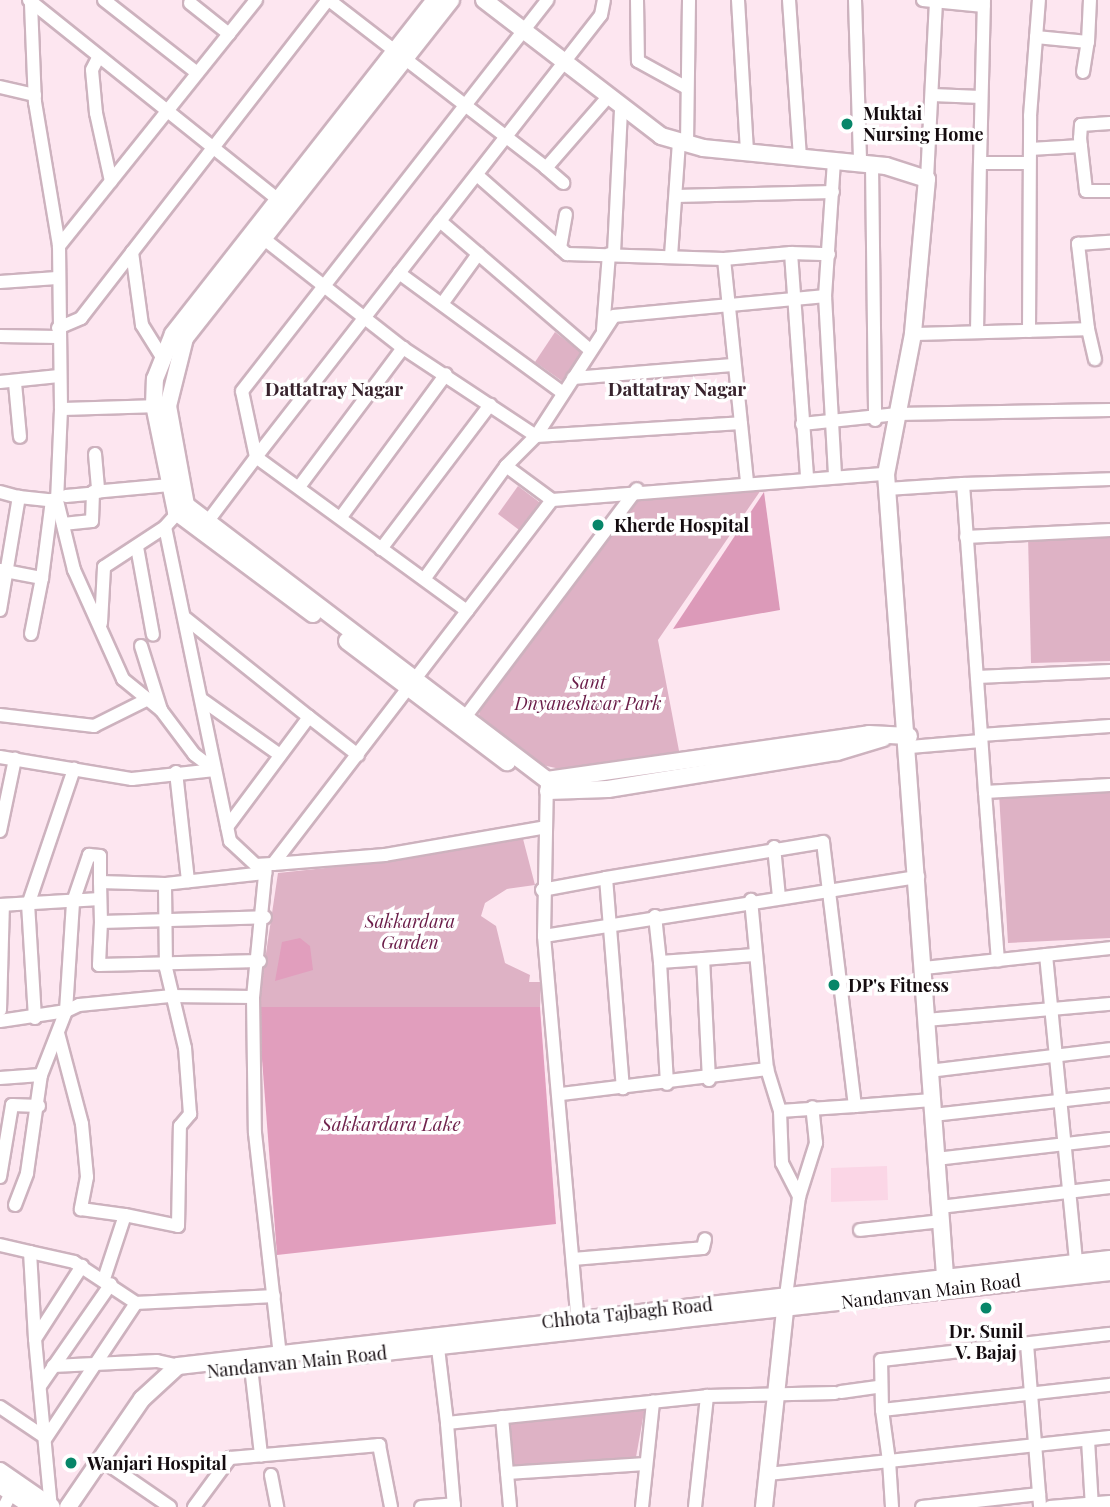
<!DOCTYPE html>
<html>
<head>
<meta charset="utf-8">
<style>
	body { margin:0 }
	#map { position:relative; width:1110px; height:1507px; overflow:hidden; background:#fde6f0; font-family:"Playfair Display",serif }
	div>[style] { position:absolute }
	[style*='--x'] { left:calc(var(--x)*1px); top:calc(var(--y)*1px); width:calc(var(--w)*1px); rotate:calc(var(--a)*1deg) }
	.built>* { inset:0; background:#fbd6e6 }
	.green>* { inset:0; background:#deb2c5 }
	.forest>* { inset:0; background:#dc9ab9 }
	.water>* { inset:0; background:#e19ebd }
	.roads { filter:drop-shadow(2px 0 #cdb2be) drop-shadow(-2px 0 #cdb2be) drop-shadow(0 2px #cdb2be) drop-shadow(0 -2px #cdb2be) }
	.minor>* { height:12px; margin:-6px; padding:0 6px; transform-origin:6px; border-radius:6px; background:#fff }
	.major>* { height:16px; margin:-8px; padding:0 8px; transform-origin:8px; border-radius:8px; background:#fff }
	.dots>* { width:19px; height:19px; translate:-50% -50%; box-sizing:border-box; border:4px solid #fff; border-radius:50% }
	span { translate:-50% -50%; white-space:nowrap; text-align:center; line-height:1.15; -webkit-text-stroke:7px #fff; paint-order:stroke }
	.poi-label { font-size:18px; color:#150c10; font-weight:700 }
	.left { translate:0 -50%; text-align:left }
	.park-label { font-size:18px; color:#6a1c48; font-style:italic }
	.street-label { font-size:18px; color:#150c10 }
	.neighbourhood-label { font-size:19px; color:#38232d; font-weight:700 }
	.water-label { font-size:19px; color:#71244e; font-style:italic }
</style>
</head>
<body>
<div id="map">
	<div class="built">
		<i style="clip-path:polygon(887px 1166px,888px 1200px,831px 1202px,831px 1168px)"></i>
	</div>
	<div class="green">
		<i style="clip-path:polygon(555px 332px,582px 353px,562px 381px,535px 362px)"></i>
		<i style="clip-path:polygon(518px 486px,543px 505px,523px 533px,498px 514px)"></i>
		<i style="clip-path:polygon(763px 487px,658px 640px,680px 756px,584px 773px,560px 769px,538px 764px,479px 717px,480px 706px,641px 496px)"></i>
		<i style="clip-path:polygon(1110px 534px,1110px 661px,1031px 663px,1028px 536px)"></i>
		<i style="clip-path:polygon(1110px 788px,1110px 938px,1008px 943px,999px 794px)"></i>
		<i style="clip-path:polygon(522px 835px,535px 885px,507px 889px,485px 903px,481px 916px,496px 926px,505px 963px,530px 975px,529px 982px,541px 982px,540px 1007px,258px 1007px,278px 873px,401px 860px)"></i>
		<i style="clip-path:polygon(645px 1407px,636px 1457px,514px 1468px,508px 1423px)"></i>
	</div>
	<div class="forest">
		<i style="clip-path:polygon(764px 492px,780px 610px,673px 629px)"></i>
	</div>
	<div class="water">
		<i style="clip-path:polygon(300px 938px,310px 946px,313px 970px,275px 981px,282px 942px)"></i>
		<i style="clip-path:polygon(258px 1007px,540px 1007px,556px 1224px,277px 1255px)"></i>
	</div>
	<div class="roads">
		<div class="minor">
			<i style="--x:29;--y:0;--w:328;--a:38.7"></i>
			<i style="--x:104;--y:0;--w:118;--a:38.1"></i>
			<i style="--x:329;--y:0;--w:274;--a:37.7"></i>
			<i style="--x:546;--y:168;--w:94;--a:-48.9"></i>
			<i style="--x:637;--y:0;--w:61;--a:89.1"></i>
			<i style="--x:638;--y:61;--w:56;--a:28.9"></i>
			<i style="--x:738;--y:0;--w:152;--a:86.6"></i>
			<i style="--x:789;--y:0;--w:158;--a:86"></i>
			<i style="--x:855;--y:0;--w:163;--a:88.2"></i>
			<i style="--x:923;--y:0;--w:61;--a:5.6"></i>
			<i style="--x:190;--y:3;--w:50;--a:38.5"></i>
			<i style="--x:31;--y:4;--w:98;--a:87.7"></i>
			<i style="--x:35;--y:102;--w:146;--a:80.5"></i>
			<i style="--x:1036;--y:37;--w:52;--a:5.5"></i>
			<i style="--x:1088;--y:42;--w:42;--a:-87.3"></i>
			<i style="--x:98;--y:58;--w:13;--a:117"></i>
			<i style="--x:92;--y:70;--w:43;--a:84.7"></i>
			<i style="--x:96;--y:113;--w:70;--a:77.6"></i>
			<i style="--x:1083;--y:72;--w:30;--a:-81"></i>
			<i style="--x:0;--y:87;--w:36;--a:13"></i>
			<i style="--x:932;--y:95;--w:49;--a:2.3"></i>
			<i style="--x:1110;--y:123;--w:29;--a:176"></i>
			<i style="--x:1081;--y:125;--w:13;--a:94"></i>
			<i style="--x:1080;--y:138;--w:53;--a:83.5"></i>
			<i style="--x:1086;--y:191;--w:24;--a:0"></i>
			<i style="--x:687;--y:144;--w:144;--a:-89.2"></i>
			<i style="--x:1030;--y:149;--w:51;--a:-3.4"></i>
			<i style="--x:834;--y:161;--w:135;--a:93.8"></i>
			<i style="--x:825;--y:296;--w:181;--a:86.8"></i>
			<i style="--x:980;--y:163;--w:163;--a:-88.6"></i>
			<i style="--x:872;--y:164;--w:256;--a:89.3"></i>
			<i style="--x:546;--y:168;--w:23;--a:41"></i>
			<i style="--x:477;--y:175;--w:120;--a:41.3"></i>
			<i style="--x:567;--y:254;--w:157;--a:1.8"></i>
			<i style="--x:724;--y:259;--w:67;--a:-5.1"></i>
			<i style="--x:791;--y:253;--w:226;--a:85.9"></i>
			<i style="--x:927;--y:179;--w:179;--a:-87.1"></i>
			<i style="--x:676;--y:196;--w:157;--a:-1.5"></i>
			<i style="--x:440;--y:221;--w:261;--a:-52"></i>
			<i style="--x:601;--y:15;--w:15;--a:-79"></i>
			<i style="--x:264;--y:239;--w:177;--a:38.1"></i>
			<i style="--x:403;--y:348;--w:159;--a:33.5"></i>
			<i style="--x:536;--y:436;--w:205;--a:-3.6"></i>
			<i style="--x:560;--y:248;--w:34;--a:-80"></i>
			<i style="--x:132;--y:252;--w:74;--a:82.2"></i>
			<i style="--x:142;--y:325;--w:38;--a:58"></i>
			<i style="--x:614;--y:253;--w:145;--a:-87.2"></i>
			<i style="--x:791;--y:253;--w:38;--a:2"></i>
			<i style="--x:671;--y:256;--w:114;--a:-86"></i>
			<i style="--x:724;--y:259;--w:225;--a:84.1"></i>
			<i style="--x:399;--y:273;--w:203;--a:36.2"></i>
			<i style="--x:0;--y:282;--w:57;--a:-4"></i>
			<i style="--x:442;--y:304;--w:62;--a:-54.2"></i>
			<i style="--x:58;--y:328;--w:25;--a:-23"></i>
			<i style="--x:81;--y:318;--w:403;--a:-52.2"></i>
			<i style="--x:1088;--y:329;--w:31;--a:77"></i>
			<i style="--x:603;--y:330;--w:76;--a:-85.5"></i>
			<i style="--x:1029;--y:331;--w:215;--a:-89.7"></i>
			<i style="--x:1030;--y:116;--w:116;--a:-85.6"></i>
			<i style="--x:977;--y:332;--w:169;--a:-89"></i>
			<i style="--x:980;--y:163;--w:49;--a:0"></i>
			<i style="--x:913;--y:334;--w:175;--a:-1.6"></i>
			<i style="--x:1088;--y:329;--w:86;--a:-96.7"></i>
			<i style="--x:1078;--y:244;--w:32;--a:-4"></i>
			<i style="--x:0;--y:336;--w:58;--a:1"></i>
			<i style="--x:573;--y:378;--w:160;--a:-4.7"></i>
			<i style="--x:0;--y:382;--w:59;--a:-5.8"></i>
			<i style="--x:15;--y:383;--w:54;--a:84.7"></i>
			<i style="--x:61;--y:409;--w:163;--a:-90.7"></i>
			<i style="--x:59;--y:246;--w:315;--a:-51.3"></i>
			<i style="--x:802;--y:424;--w:96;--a:-6"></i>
			<i style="--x:897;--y:414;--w:213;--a:-1.1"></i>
			<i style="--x:95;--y:454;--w:38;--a:85"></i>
			<i style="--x:506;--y:466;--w:42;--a:-45"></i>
			<i style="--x:536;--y:436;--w:143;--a:-57"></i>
			<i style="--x:614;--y:316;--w:212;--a:-5.4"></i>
			<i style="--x:963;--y:484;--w:147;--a:-1.9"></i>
			<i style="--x:299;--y:487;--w:174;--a:-53.2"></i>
			<i style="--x:887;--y:489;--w:76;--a:-3.8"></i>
			<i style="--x:963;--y:484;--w:252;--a:85.9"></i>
			<i style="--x:981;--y:735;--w:129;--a:-4"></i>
			<i style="--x:0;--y:492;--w:20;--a:15"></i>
			<i style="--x:66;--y:496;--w:25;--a:-5"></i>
			<i style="--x:182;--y:508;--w:25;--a:132"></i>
			<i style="--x:165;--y:527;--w:321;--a:78.3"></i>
			<i style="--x:230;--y:841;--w:35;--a:43"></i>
			<i style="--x:256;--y:865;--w:16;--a:-4"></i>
			<i style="--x:341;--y:517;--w:177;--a:-53.7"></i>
			<i style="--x:63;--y:524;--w:29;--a:-6"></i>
			<i style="--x:92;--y:521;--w:29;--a:-88"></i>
			<i style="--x:93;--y:492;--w:77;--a:-5.2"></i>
			<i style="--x:202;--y:529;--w:90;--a:-53.1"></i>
			<i style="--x:256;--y:457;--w:67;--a:-102"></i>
			<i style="--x:242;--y:391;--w:496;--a:-52"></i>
			<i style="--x:966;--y:537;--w:144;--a:-2.8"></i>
			<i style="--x:137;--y:547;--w:89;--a:79.7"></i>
			<i style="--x:381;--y:549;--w:181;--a:-52.9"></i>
			<i style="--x:0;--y:570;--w:43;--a:10.8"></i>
			<i style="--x:42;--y:578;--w:79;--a:-82.7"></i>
			<i style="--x:425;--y:578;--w:138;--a:-54.1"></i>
			<i style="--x:506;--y:466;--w:57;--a:36.5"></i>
			<i style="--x:0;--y:610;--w:115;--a:-80.5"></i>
			<i style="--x:19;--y:497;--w:38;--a:6"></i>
			<i style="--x:57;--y:501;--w:92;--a:-87.5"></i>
			<i style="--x:61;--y:409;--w:101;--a:-1.7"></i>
			<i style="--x:467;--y:611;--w:140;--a:-52.6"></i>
			<i style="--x:552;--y:500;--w:335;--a:-4.5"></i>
			<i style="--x:184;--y:617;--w:160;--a:38.7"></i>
			<i style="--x:309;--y:717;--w:137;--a:126.7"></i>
			<i style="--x:101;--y:623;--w:56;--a:-86.9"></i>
			<i style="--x:104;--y:567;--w:73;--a:-33.3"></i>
			<i style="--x:31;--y:634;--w:57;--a:-78.9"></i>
			<i style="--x:141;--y:646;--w:67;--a:72.6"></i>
			<i style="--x:977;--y:677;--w:133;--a:-2.6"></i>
			<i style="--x:201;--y:699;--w:97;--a:35.3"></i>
			<i style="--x:0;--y:715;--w:95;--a:6.7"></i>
			<i style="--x:94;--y:726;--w:58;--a:-26.6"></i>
			<i style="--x:466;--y:716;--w:284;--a:-53"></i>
			<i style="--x:309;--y:717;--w:62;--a:37.8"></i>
			<i style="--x:981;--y:735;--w:57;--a:86"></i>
			<i style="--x:985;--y:792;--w:125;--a:-3.2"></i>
			<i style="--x:910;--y:747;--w:71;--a:-4.8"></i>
			<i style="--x:0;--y:757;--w:134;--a:9.5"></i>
			<i style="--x:132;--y:779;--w:83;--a:-6.2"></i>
			<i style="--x:215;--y:770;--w:26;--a:-143"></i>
			<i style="--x:194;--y:754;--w:55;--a:-126.9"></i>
			<i style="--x:161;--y:710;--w:49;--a:-140.8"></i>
			<i style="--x:123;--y:679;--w:120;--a:-114.2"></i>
			<i style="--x:74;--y:570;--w:71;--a:-103.8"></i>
			<i style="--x:176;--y:772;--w:110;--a:83.7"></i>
			<i style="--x:547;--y:780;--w:156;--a:91.1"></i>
			<i style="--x:544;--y:936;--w:392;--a:85"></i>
			<i style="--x:985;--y:792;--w:169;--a:85.6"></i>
			<i style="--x:541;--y:828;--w:158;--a:170.2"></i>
			<i style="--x:385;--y:855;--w:112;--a:175.4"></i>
			<i style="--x:273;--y:864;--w:319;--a:-52.5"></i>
			<i style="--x:467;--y:611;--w:261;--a:-143.9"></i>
			<i style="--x:256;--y:457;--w:299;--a:-52.1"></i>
			<i style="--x:440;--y:221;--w:198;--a:40.7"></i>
			<i style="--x:0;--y:831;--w:74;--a:-78.2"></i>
			<i style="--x:774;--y:847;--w:50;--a:84.3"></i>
			<i style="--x:266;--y:865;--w:133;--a:95.6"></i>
			<i style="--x:253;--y:997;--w:136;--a:89.2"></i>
			<i style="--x:255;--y:1133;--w:232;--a:83.6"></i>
			<i style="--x:606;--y:878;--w:220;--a:-9.4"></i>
			<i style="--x:823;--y:842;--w:266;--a:83.1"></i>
			<i style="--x:855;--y:1106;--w:77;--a:-4.5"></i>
			<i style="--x:165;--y:884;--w:65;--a:-178.2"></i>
			<i style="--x:100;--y:882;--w:40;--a:88.6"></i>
			<i style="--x:101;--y:922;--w:164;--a:-1.7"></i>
			<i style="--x:542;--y:890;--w:65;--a:-10.6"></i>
			<i style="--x:606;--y:878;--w:211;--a:85.4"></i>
			<i style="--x:0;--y:905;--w:100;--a:-3.4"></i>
			<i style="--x:655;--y:916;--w:46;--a:83.8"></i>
			<i style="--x:660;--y:962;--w:43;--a:-4"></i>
			<i style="--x:101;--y:922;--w:43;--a:92.7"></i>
			<i style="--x:99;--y:965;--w:161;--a:-1.4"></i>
			<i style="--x:544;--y:936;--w:379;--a:-9"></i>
			<i style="--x:1046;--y:955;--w:309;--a:84.4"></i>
			<i style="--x:660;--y:962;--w:122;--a:86.7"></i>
			<i style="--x:924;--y:968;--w:187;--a:-6.1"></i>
			<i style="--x:0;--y:1010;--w:105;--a:-88.4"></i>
			<i style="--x:35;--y:1018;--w:113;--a:-93.5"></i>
			<i style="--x:28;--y:905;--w:144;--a:-71.3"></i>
			<i style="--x:926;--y:1020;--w:185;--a:-5"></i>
			<i style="--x:0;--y:1021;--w:67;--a:-8.6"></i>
			<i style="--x:66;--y:1011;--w:109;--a:-86.3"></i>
			<i style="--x:73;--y:902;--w:50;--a:-71.2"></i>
			<i style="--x:89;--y:855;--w:11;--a:5"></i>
			<i style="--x:100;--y:856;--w:26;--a:90"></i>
			<i style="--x:58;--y:1033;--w:94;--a:75.2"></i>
			<i style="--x:82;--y:1124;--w:53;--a:84.6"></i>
			<i style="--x:87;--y:1177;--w:33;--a:101"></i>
			<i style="--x:81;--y:1209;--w:44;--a:7.8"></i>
			<i style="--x:767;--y:1069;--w:44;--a:72.8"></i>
			<i style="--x:780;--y:1111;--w:75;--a:-3.8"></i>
			<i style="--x:929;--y:1071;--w:182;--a:-6.9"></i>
			<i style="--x:0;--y:1078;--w:41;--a:-4.2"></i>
			<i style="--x:41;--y:1075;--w:69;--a:-68.7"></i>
			<i style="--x:66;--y:1011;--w:14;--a:-25"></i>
			<i style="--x:79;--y:1005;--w:91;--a:-5.6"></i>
			<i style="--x:170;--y:996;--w:83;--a:0.7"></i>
			<i style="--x:709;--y:1080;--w:121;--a:-92.8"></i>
			<i style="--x:703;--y:959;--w:51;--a:-4.5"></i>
			<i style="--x:561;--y:1094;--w:208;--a:-6.9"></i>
			<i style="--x:767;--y:1069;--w:170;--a:-95.4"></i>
			<i style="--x:780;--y:1111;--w:52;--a:87.8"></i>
			<i style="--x:782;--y:1163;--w:38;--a:63"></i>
			<i style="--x:799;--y:1197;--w:100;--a:97.5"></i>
			<i style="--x:933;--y:1115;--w:178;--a:-6.4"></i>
			<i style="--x:936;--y:1159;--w:175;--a:-6.6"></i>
			<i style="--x:0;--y:1177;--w:73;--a:-80.5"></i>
			<i style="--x:12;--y:1105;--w:27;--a:2"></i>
			<i style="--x:799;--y:1197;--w:57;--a:-72.5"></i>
			<i style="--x:816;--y:1143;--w:36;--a:-96"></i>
			<i style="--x:15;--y:1205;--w:34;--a:-69"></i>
			<i style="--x:27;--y:1173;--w:99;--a:-81.9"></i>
			<i style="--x:940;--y:1207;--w:171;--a:-6.7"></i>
			<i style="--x:860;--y:1230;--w:81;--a:-6.3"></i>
			<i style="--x:0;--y:1245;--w:31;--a:13"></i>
			<i style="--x:30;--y:1252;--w:87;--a:86.7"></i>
			<i style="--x:35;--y:1339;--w:87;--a:-57.2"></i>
			<i style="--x:30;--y:1252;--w:45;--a:12.8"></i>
			<i style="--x:74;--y:1262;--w:74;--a:33.5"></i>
			<i style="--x:573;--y:1259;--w:130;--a:-4.8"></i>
			<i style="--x:703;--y:1248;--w:9;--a:-77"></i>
			<i style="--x:104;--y:1279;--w:67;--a:-71.8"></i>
			<i style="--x:125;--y:1215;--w:54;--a:11.7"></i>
			<i style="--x:178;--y:1226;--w:100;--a:-88.9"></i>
			<i style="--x:180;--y:1126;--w:16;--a:-50"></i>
			<i style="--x:190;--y:1114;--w:66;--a:-94.3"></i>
			<i style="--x:185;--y:1048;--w:82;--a:-103.4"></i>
			<i style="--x:166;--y:968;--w:84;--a:-90.7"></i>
			<i style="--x:165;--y:884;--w:101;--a:-6.3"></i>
			<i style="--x:35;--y:1339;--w:169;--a:84.6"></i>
			<i style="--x:437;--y:1340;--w:84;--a:83.1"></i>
			<i style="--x:1027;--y:1344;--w:164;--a:85.4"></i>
			<i style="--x:53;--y:1366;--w:104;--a:-2.8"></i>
			<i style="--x:157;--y:1361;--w:22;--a:13"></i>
			<i style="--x:251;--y:1367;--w:89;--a:83.5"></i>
			<i style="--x:40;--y:1386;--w:124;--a:-55.2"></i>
			<i style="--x:841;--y:1392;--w:37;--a:-8"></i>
			<i style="--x:0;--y:1407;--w:55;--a:34"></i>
			<i style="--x:46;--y:1438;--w:162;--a:-56.3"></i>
			<i style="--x:136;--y:1303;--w:138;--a:-2.9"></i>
			<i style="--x:882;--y:1410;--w:50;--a:-91.1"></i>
			<i style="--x:881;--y:1360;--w:230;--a:-6.5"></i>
			<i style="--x:502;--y:1417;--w:90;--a:84.9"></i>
			<i style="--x:1088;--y:1440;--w:67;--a:86.6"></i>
			<i style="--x:109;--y:1465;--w:74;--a:34.5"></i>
			<i style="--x:507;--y:1473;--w:139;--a:-3.7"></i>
			<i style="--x:768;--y:1474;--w:122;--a:-6.1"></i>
			<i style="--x:889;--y:1461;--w:51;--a:-97.8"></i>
			<i style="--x:882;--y:1410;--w:229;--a:-6.3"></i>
			<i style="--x:271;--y:1475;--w:33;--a:79"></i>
			<i style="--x:4;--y:1507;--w:25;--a:-63"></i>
			<i style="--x:194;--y:1507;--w:61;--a:-53.7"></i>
			<i style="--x:230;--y:1458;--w:150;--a:-5"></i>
			<i style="--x:379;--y:1445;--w:63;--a:79"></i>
			<i style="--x:421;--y:1507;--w:33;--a:-5"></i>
			<i style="--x:454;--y:1507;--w:84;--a:-94.8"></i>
			<i style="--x:447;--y:1423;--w:261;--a:-5.9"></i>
			<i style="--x:707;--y:1396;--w:128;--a:-1.3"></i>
			<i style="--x:642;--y:1507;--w:106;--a:-84"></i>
			<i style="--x:695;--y:1507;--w:112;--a:-83.8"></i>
			<i style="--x:892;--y:1507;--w:46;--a:-93.7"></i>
			<i style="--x:889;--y:1461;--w:222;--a:-6.2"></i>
			<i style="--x:922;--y:1507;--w:118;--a:-6.3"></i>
			<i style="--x:1050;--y:1507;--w:60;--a:-4.8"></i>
		</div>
		<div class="major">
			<i style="--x:451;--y:0;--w:430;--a:128.2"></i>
			<i style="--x:185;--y:338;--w:70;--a:104"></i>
			<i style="--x:168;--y:406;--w:101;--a:79.7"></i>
			<i style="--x:186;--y:505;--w:454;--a:37.3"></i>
			<i style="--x:547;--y:780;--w:325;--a:-8.1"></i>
			<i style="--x:869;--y:734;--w:40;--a:2.9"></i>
			<i style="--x:484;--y:0;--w:223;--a:37.5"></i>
			<i style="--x:661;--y:136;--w:44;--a:15.9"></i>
			<i style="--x:703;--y:148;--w:184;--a:5.6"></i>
			<i style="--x:886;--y:166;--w:43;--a:17.6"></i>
			<i style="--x:927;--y:179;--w:156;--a:95.2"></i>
			<i style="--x:913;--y:334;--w:143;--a:100.9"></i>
			<i style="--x:886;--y:474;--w:817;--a:85.79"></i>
			<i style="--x:313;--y:614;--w:171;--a:-143.3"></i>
			<i style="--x:176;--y:512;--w:109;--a:-101.6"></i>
			<i style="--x:154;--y:405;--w:26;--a:-88"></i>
			<i style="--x:155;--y:379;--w:48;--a:-68.2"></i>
			<i style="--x:173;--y:334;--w:424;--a:-51.9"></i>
			<i style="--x:347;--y:641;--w:201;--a:37.1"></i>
			<i style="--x:548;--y:791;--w:60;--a:-1.9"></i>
			<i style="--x:608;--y:789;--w:232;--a:-9.2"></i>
			<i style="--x:837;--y:752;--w:48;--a:-16.9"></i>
			<i style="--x:340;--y:1357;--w:775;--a:-6.3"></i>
			<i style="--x:0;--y:1471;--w:63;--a:34.7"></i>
			<i style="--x:0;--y:1485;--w:40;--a:34"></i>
			<i style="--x:68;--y:1507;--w:131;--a:-55.6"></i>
			<i style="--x:142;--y:1399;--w:49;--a:-42.5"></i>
			<i style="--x:178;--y:1366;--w:938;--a:-6.55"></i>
			<i style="--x:764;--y:1507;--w:207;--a:-83.9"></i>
		</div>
	</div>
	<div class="dots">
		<i style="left:847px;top:124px;background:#078669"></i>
		<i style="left:598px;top:525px;background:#078669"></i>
		<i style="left:834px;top:985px;background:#078669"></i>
		<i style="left:986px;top:1308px;background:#078669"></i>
		<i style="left:71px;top:1463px;background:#078669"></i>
	</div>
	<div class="poi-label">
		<span class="left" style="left:863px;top:124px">Muktai<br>Nursing Home</span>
		<span class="left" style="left:614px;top:525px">Kherde Hospital</span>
		<span class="left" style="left:848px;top:985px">DP's Fitness</span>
		<span style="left:986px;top:1342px">Dr. Sunil<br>V. Bajaj</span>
		<span class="left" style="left:87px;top:1463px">Wanjari Hospital</span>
	</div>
	<div class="park-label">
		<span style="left:588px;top:693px">Sant<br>Dnyaneshwar Park</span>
		<span style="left:410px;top:932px">Sakkardara<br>Garden</span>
	</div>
	<div class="street-label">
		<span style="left:931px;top:1291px;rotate:-7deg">Nandanvan Main Road</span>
		<span style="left:627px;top:1313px;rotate:-6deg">Chhota Tajbagh Road</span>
		<span style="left:297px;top:1362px;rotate:-6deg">Nandanvan Main Road</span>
	</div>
	<div class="neighbourhood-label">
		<span style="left:334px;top:389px">Dattatray Nagar</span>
		<span style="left:677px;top:389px">Dattatray Nagar</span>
	</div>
	<div class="water-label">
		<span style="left:391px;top:1124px">Sakkardara Lake</span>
	</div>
</div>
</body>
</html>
